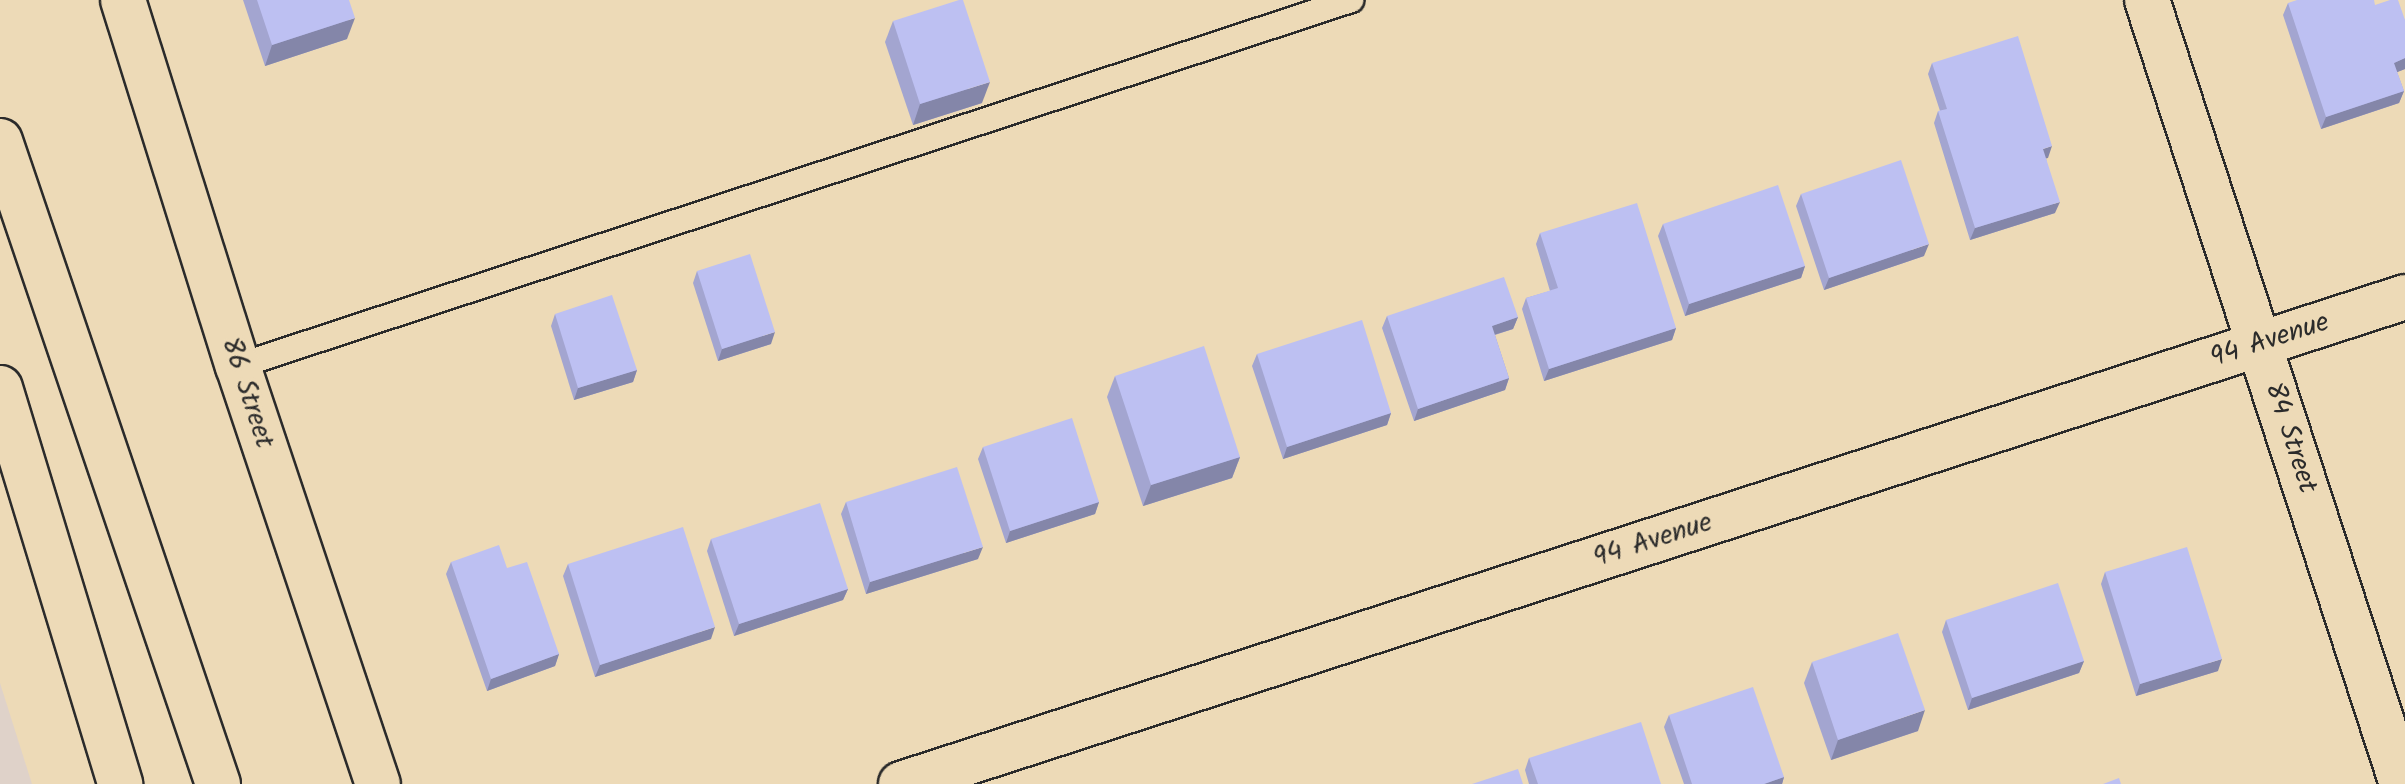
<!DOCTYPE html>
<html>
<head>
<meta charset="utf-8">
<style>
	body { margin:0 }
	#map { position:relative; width:2405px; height:784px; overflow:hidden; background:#eddab7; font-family:Kalam,sans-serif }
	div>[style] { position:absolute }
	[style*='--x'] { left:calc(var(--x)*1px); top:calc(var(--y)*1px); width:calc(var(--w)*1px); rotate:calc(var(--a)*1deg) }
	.built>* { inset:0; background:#dfd2c9 }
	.roads { filter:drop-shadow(2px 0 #2b2b2b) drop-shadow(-2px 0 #2b2b2b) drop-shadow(0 2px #2b2b2b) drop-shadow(0 -2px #2b2b2b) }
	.lane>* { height:24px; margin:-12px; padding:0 12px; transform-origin:12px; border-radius:12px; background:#eddab7 }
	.street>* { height:44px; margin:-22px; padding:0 22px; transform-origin:22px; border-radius:22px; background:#eddab7 }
	.secondary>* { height:44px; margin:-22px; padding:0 22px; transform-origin:22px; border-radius:22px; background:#eddab7 }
	.wall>* { inset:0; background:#a3a5d0 }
	.shaded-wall>* { inset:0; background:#8486a9 }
	.building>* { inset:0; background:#bdc0f2 }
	span { translate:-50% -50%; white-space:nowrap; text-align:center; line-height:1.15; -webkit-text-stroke:6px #eddab7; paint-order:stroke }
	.street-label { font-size:28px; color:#2b2b2b }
</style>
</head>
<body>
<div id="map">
	<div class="built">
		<i style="clip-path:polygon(0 683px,32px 784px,0 784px)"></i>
	</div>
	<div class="roads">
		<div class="lane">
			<i style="--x:238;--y:366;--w:1172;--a:-18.2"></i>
		</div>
		<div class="street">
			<i style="--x:123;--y:0;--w:384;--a:72.6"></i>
			<i style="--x:238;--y:366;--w:441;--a:71.5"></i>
			<i style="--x:2147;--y:0;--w:824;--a:71.98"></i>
			<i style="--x:901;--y:784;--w:1581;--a:-17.94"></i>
		</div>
		<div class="secondary">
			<i style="--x:0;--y:141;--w:679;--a:71.27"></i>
			<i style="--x:0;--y:388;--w:414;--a:73.1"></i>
		</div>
	</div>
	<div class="wall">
		<i style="clip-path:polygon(243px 0,349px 0,347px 39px,265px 66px)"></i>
		<i style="clip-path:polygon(2288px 3px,2375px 5px,2405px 20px,2405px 69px,2397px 72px,2404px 91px,2399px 103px,2321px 129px,2283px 15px)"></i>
		<i style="clip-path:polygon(893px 21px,982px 103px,913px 125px,885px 42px)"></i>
		<i style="clip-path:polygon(1932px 63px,2048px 158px,2046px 158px,2055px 213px,1970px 240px,1934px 123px,1938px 111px,1940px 111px,1928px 74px)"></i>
		<i style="clip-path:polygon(1801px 194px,1924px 256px,1824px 290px,1796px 206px)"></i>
		<i style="clip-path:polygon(1663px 224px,1805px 266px,1801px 278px,1685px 316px,1658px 236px)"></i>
		<i style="clip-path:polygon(1540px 233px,1676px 328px,1672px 340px,1544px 381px,1522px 309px,1526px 298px,1550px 291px,1536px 244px)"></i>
		<i style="clip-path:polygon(697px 271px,771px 344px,718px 361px,693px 283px)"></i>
		<i style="clip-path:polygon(555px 314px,637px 370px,633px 382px,574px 400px,551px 326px)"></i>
		<i style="clip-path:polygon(1387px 316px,1518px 317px,1513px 329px,1495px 335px,1509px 378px,1505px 390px,1414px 421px,1382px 328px)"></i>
		<i style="clip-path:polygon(1257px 354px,1391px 413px,1387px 425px,1283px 459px,1252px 366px)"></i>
		<i style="clip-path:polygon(1115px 376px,1240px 457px,1232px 478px,1143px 506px,1107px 397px)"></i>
		<i style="clip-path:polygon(983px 447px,1099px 502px,1095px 514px,1006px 543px,978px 459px)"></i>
		<i style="clip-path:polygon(846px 502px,978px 559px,866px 594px,841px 514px)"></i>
		<i style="clip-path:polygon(711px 539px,848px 589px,843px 600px,734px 636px,707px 551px)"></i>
		<i style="clip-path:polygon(451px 562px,507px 568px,559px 654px,555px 666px,487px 691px,446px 574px)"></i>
		<i style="clip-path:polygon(568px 564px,711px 639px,595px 677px,563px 576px)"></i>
		<i style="clip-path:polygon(2105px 572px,2218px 671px,2136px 696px,2101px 584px)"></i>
		<i style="clip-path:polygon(1946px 620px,2084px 661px,2079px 673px,1968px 710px,1942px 632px)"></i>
		<i style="clip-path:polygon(1812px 662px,1918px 731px,1831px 760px,1804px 683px)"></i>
		<i style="clip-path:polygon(1669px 715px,1784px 777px,1782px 784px,1684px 784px,1664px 727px)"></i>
		<i style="clip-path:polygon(1529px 758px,1661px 784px,1529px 784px,1525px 770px)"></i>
	</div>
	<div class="shaded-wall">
		<i style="clip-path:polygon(355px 18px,347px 39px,265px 66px,272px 45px)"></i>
		<i style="clip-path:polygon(2405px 58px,2405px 69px,2390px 75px,2394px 63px)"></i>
		<i style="clip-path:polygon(990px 82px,982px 103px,913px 125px,920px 104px)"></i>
		<i style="clip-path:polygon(2404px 91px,2399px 103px,2321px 129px,2326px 117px)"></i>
		<i style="clip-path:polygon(2052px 146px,2048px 158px,2039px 160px,2043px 149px)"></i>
		<i style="clip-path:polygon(2060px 202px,2055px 213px,1970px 240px,1975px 228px)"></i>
		<i style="clip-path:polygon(1929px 244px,1924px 256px,1824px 290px,1829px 278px)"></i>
		<i style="clip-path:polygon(1805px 266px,1801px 278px,1685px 316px,1689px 304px)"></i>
		<i style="clip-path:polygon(1518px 317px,1513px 329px,1487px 337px,1492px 326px)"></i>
		<i style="clip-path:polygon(1676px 328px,1672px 340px,1544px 381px,1549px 369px)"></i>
		<i style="clip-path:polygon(775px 332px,771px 344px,718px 361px,722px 349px)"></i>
		<i style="clip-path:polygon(637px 370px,633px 382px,574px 400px,578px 388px)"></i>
		<i style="clip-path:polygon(1509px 378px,1505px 390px,1414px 421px,1418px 409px)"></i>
		<i style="clip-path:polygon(1391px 413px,1387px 425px,1283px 459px,1287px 447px)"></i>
		<i style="clip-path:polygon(1240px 457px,1232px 478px,1143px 506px,1151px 485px)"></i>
		<i style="clip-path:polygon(1099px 502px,1095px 514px,1006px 543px,1010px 531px)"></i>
		<i style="clip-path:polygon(983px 547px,978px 559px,866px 594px,870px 582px)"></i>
		<i style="clip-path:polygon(848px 589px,843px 600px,734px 636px,739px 624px)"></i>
		<i style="clip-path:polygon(715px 627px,711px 639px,595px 677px,600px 665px)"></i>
		<i style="clip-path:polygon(559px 654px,555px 666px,487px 691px,491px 679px)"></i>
		<i style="clip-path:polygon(2222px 659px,2218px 671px,2136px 696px,2140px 684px)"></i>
		<i style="clip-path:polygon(2084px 661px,2079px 673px,1968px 710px,1972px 698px)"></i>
		<i style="clip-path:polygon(1925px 710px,1918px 731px,1831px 760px,1838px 740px)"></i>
		<i style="clip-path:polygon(1784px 777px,1782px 784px,1764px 784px)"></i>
	</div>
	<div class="building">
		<i style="clip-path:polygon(257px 0,349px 0,355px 18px,272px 45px)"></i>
		<i style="clip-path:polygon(959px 0,963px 0,990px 82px,920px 104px,893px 21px)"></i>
		<i style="clip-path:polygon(2297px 0,2374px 0,2375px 5px,2390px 0,2398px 0,2405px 20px,2405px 58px,2394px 63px,2404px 91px,2326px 117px,2288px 3px)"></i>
		<i style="clip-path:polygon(2018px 36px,2052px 146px,2043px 149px,2060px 202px,1975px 228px,1938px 111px,1947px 109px,1932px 63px)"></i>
		<i style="clip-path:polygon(1901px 160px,1929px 244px,1829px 278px,1801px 194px)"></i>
		<i style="clip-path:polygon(1778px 185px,1805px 266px,1689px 304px,1663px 224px)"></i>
		<i style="clip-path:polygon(1637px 203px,1676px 328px,1549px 369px,1526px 298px,1558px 288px,1540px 233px)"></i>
		<i style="clip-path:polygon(750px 254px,775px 332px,722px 349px,697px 271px)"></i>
		<i style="clip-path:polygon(1504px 277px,1518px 317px,1492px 326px,1509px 378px,1418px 409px,1387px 316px)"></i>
		<i style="clip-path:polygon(612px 295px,637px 370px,578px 388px,555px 314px)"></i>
		<i style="clip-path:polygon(1362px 320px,1391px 413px,1287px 447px,1257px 354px)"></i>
		<i style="clip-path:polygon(1204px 346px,1240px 457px,1151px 485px,1115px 376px)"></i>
		<i style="clip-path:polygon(1072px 418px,1099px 502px,1010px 531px,983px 447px)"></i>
		<i style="clip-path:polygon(957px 467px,983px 547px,870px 582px,846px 502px)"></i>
		<i style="clip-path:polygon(820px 503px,848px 589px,739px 624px,711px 539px)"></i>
		<i style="clip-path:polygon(683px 527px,715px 627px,600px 665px,568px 564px)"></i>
		<i style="clip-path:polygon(499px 545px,507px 568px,527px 562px,559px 654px,491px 679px,451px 562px)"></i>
		<i style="clip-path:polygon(2187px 547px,2222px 659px,2140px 684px,2105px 572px)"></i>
		<i style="clip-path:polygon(2058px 583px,2084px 661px,1972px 698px,1946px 620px)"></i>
		<i style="clip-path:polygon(1898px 633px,1925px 710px,1838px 740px,1812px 662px)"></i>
		<i style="clip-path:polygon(1753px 687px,1784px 777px,1764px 784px,1692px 784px,1669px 715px)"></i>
		<i style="clip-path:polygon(1641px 722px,1661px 784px,1538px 784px,1529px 758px)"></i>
		<i style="clip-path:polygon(1518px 769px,1523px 784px,1472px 784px)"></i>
		<i style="clip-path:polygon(2119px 778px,2121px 784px,2103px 784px)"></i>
	</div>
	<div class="street-label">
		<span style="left:2270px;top:341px;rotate:-18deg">94 Avenue</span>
		<span style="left:247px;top:393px;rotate:72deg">86 Street</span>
		<span style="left:2290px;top:438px;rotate:72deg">84 Street</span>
		<span style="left:1653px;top:541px;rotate:-18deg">94 Avenue</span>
	</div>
</div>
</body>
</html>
